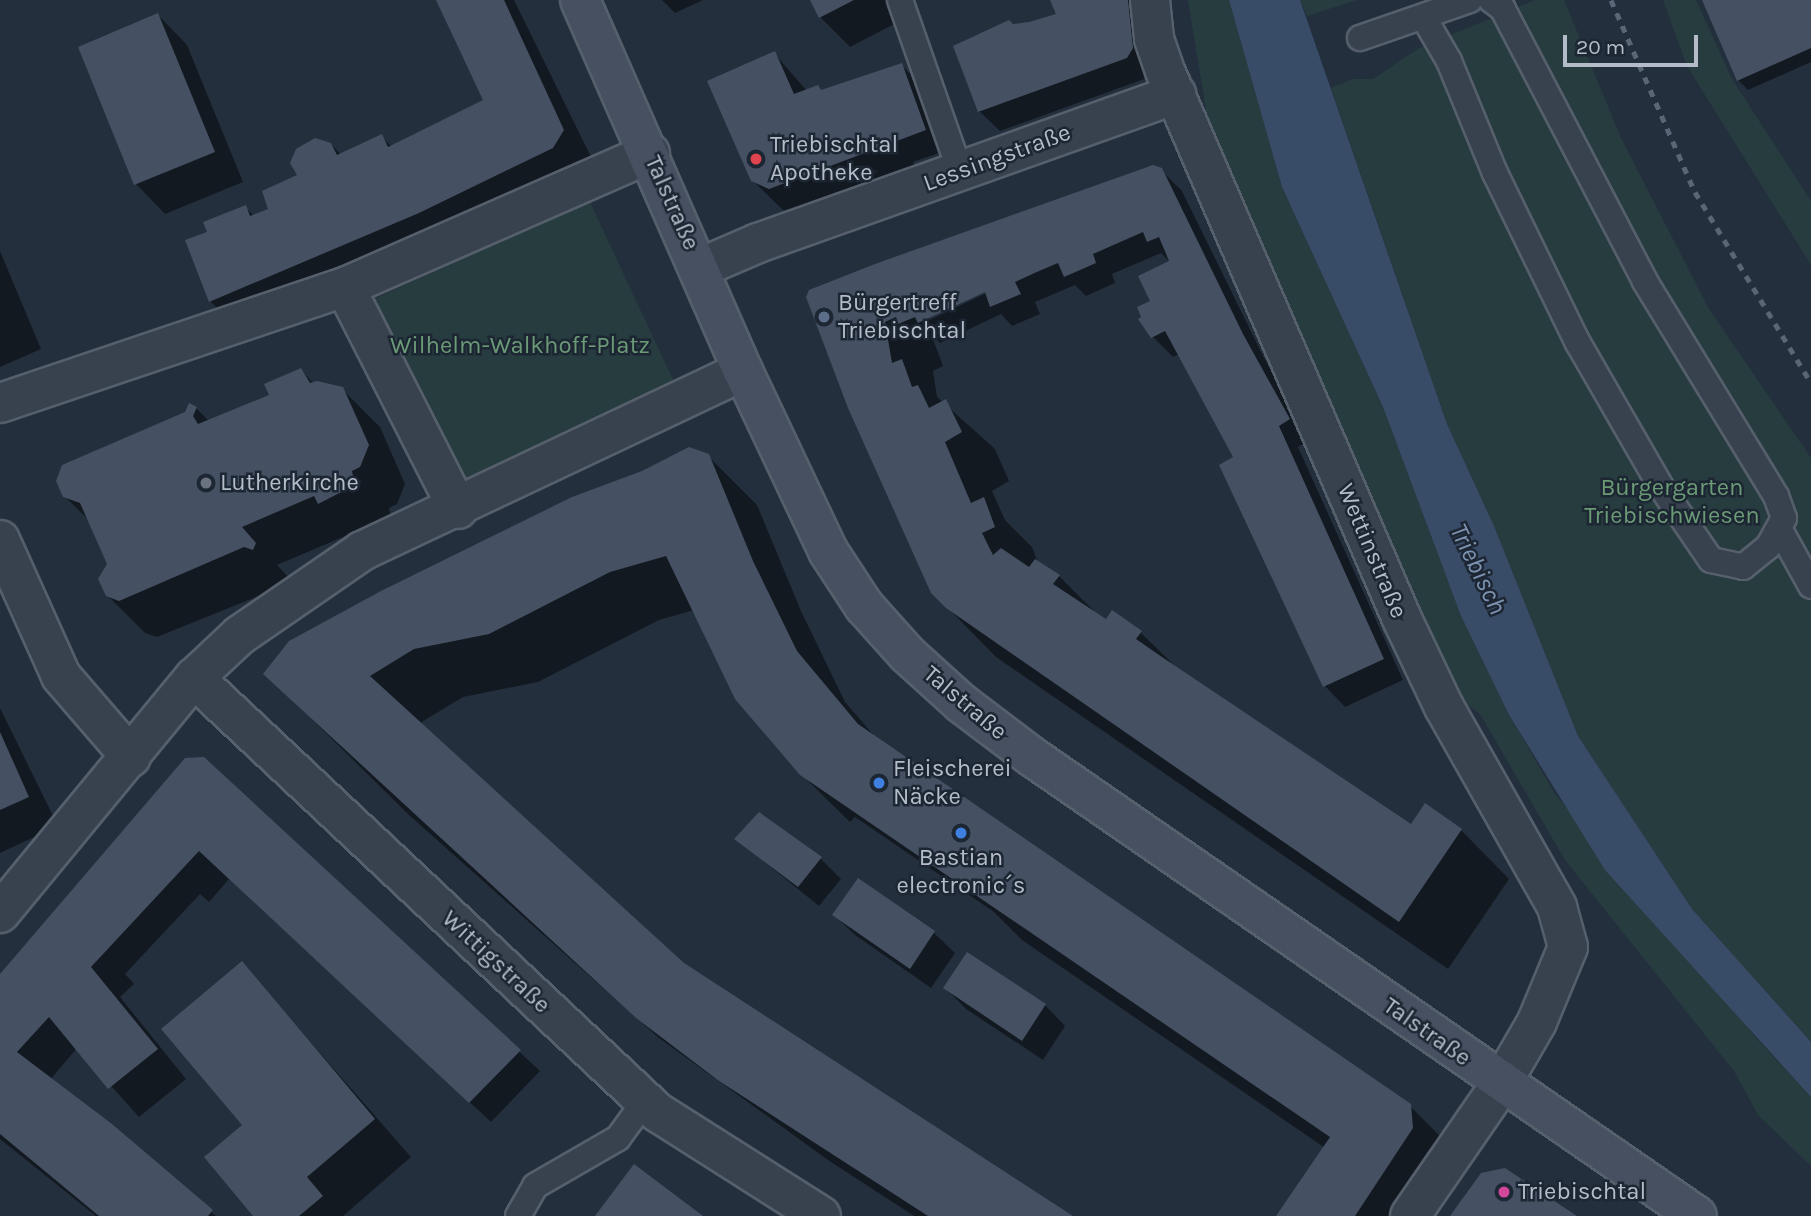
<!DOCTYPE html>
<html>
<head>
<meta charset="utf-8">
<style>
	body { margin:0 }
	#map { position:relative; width:1811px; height:1216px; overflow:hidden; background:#242f3e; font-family:Karla,sans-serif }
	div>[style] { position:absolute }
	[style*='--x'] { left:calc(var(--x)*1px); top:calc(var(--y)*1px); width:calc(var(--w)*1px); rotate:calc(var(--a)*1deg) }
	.green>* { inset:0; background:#263c3f }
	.water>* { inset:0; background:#394c67 }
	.shadow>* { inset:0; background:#0007 }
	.building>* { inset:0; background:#455162 }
	.roads { filter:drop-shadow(2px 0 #565f6c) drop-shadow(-2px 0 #565f6c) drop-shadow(0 2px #565f6c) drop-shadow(0 -2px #565f6c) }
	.service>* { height:24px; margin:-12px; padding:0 12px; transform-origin:12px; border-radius:12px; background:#38414e }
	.minor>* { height:38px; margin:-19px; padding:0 19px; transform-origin:19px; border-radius:19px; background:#38414e }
	.secondary>* { height:38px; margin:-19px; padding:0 19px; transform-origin:19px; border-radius:19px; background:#465061 }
	.rail>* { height:5px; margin-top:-2.5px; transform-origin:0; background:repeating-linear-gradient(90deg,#5a6575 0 7px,transparent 0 14px) }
	.dots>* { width:19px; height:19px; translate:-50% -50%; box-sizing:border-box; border:4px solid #1d2633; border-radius:50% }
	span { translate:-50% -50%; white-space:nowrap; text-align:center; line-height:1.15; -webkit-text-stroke:5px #1d2633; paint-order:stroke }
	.poi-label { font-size:24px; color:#b4bcc9 }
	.left { translate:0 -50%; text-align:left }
	.street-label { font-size:24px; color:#b4bcc9 }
	.park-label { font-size:24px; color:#6b9a76 }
	.water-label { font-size:26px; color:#7c92b1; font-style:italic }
	.scale { position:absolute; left:1563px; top:35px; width:135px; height:32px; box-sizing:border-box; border:4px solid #b4bcc9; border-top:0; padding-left:9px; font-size:21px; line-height:24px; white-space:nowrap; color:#b4bcc9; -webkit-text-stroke:5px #1d2633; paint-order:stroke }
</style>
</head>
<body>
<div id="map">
	<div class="green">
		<i style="clip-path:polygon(1188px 0,1229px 0,1282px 187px,1383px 407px,1461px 616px,1509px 715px,1555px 794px,1758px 1040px,1811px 1097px,1811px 1166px,1758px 1115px,1734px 1071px,1565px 860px,1480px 714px,1465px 703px,1417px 611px,1210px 134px)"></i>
		<i style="clip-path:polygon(1300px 0,1357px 0,1307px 16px)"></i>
		<i style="clip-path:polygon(1535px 0,1564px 0,1621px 138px,1709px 309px,1811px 458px,1811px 1042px,1692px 909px,1578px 736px,1494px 526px,1447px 424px,1331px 88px,1353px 79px,1373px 79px,1419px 48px)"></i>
		<i style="clip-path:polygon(1663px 0,1696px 0,1732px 79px,1811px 201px,1811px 265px,1687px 66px)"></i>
		<i style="clip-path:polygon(589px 200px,676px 386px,458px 489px,370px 301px)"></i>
	</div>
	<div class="water">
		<i style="clip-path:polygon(1229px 0,1300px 0,1447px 424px,1494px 526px,1578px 736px,1692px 909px,1811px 1042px,1811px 1097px,1605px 870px,1509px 715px,1461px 616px,1383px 407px,1282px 187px)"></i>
	</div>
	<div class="shadow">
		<i style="clip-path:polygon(439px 0,514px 0,593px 161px,231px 322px,210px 301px,209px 233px,245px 207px,254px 216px,267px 211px,331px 144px,341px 155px,381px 136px,392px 147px,485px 101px)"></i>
		<i style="clip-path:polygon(662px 0,703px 0,675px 13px)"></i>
		<i style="clip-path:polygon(812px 0,890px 0,900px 21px,850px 47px,820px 17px)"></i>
		<i style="clip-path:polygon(1051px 0,1145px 0,1147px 78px,1000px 131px,979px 111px,1012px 26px,1058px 16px)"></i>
		<i style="clip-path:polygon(1704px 0,1811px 0,1811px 62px,1748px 90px,1738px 80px)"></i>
		<i style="clip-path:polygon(158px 15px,187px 45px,243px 182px,165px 214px,136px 184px)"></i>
		<i style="clip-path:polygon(774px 53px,807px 91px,822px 92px,901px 65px,922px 85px,945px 151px,913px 162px,917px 173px,800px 217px,783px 210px,752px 180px)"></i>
		<i style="clip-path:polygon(evenodd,1161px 170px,1182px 191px,1263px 356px,1309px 440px,1298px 447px,1403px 680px,1345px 707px,1325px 686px,1222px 466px,1235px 457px,1179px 354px,1173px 357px,1153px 337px,1152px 301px,1170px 262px,1161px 253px,1112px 274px,1115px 283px,1086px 296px,1075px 285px,1035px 302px,1040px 314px,1012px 326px,1001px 314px,940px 343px,931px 334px,943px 366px,933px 371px,937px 397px,995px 449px,1009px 481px,992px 491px,1005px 520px,1032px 547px,1038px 563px,1059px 576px,1102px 619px,1140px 632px,1179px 670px,1412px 827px,1461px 830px,1509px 879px,1448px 969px,996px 657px,947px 607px,808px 297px,1161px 170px,992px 287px,993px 290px,925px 322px,925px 318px,992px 287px)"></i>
		<i style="clip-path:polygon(0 251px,41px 349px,0 367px)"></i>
		<i style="clip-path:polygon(301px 370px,314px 384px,342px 389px,380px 427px,405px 484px,397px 504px,389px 508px,392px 523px,357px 541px,350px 534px,277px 565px,293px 582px,157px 637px,145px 633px,107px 595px,109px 564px,90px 521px,64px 496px,196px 408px,209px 421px,271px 396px)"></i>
		<i style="clip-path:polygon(708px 456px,757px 505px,801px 611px,845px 702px,876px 738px,1410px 1106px,1459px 1155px,1461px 1177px,1435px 1216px,1278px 1216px,1325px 1148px,1022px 940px,994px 912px,855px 817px,850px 822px,801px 774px,694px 610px,659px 620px,538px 682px,463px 697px,420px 723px,683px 965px,1070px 1216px,914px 1216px,828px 1160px,659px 1038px,409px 815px,266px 674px)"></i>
		<i style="clip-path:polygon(0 708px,58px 826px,0 853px)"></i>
		<i style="clip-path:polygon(203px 759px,540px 1071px,491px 1122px,229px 879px,209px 902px,200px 894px,125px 974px,134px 984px,120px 997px,186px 1079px,139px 1117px,77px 1048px,50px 1080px,216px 1216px,96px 1216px,0 1139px,0 978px)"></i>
		<i style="clip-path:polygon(736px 839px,820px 858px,841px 879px,819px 906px)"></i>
		<i style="clip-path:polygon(858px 881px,934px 933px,955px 953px,931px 988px,855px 935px,834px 915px)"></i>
		<i style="clip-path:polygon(242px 964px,411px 1157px,343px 1216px,255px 1216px)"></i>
		<i style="clip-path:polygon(945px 988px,1045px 1005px,1065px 1026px,1043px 1060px,966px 1009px)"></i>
	</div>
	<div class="building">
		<i style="clip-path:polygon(436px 0,504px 0,564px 130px,553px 148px,419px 213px,209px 302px,185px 240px,207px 232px,203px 222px,246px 205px,250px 216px,268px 209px,262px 191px,297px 175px,290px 163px,296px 149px,315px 138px,331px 143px,337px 155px,382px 134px,388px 147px,483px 100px)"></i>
		<i style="clip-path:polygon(810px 0,854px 0,819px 18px)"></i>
		<i style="clip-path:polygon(1050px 0,1128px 0,1133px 48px,1127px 58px,978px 112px,953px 46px,1009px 20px,1013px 24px,1029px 22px,1056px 14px)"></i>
		<i style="clip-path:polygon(1702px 0,1811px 0,1811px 48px,1737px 81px)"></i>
		<i style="clip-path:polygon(158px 13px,215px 152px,134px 185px,78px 47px)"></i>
		<i style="clip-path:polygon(775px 51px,794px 94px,818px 85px,821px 90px,902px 63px,926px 130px,769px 189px,751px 181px,707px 81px)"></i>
		<i style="clip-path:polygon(1153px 165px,1162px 168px,1243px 334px,1290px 419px,1279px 426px,1384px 659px,1323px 687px,1219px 465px,1233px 457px,1165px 331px,1151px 338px,1138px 319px,1141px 317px,1137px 307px,1150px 301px,1138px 276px,1169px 261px,1159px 237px,1147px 242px,1143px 232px,1093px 254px,1096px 263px,1064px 277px,1058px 263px,1039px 271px,1015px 282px,1021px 294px,990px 307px,985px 292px,918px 323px,915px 317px,898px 324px,896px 317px,885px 322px,892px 363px,902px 359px,912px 387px,918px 385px,929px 408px,946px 399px,962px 432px,945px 442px,971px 503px,984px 497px,995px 527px,982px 533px,993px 555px,1001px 548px,1029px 567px,1035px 559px,1060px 575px,1053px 584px,1106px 619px,1112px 610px,1142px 631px,1136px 639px,1159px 655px,1411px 824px,1425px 803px,1462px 829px,1399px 922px,946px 608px,931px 593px,848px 408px,806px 297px,809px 290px,875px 264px)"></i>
		<i style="clip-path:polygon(301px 368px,310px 383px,317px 381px,343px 387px,369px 445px,360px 467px,352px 471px,355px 485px,318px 504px,314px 496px,242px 527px,256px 543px,253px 550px,244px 547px,119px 601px,106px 596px,98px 579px,107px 564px,80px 503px,63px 497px,56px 481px,62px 465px,185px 412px,189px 403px,197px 407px,193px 416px,198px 424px,269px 395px,264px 384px)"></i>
		<i style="clip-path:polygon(689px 447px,709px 454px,753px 561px,797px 651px,858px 724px,1411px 1104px,1413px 1128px,1355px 1216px,1276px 1216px,1330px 1137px,800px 775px,735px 699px,666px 556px,610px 572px,489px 634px,414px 649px,370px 676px,684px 963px,1073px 1216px,928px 1216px,719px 1081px,636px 1018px,263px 674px,289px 641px,381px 591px,572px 497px,642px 471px)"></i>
		<i style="clip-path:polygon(0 732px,29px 797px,0 810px)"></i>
		<i style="clip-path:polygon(204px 757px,521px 1050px,469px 1103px,199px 851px,91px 967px,158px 1049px,108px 1089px,49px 1017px,17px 1052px,112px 1124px,213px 1210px,208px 1216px,99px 1216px,0 1134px,0 974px,185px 758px)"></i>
		<i style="clip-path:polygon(759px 812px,822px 857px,798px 887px,734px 839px)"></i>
		<i style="clip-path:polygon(858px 878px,935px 931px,910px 969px,832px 915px)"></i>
		<i style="clip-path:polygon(967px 952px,1046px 1004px,1022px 1041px,943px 988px)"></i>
		<i style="clip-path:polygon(242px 961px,375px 1119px,307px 1177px,323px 1196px,299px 1216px,253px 1216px,204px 1157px,242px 1125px,161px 1029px)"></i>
		<i style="clip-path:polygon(634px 1164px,703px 1216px,595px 1216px)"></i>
		<i style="clip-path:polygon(1505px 1168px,1577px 1216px,1450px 1216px,1481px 1173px)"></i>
	</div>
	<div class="roads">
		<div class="service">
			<i style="--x:900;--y:0;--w:181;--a:70.7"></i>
			<i style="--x:1424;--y:18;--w:50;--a:59.8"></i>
			<i style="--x:1449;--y:61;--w:121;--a:67.7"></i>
			<i style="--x:1495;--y:173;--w:189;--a:64"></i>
			<i style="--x:1578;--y:343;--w:166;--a:60"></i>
			<i style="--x:1661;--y:487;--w:88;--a:55.6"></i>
			<i style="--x:1711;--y:560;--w:33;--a:12"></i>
			<i style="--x:1743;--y:567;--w:32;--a:-39"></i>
			<i style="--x:1768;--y:547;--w:33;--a:-61"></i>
			<i style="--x:1784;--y:518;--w:23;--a:-110"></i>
			<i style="--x:1776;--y:496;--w:252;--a:-121.4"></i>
			<i style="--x:1645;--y:281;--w:307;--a:-117.6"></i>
			<i style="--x:1503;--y:9;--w:15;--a:-143"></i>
			<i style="--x:1360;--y:38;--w:116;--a:-19.1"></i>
			<i style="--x:1779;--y:528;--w:66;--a:61.1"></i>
			<i style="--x:518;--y:1216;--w:34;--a:-60"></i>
			<i style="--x:535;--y:1186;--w:96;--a:-30"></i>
			<i style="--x:618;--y:1138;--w:46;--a:-53.9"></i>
		</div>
		<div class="minor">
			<i style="--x:1150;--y:0;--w:39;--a:84"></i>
			<i style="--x:1154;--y:39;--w:34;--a:71"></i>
			<i style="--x:1165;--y:71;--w:597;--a:66.61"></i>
			<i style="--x:1402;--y:619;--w:98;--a:64.5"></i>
			<i style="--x:1444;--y:707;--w:230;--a:60.5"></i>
			<i style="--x:1557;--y:907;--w:41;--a:74.6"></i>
			<i style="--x:1568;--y:947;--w:81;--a:112.5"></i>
			<i style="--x:1537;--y:1022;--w:72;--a:120.1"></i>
			<i style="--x:1501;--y:1084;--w:160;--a:124.6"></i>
			<i style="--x:700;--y:268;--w:63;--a:-23.3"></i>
			<i style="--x:758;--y:243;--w:444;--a:-19.6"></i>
			<i style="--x:345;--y:287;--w:249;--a:63"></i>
			<i style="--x:0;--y:403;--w:364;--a:-18.6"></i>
			<i style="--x:345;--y:287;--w:333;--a:-23.7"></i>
			<i style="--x:0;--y:540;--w:149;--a:65.8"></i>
			<i style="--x:61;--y:676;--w:107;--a:49.2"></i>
			<i style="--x:194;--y:678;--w:635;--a:43.15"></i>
			<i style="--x:657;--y:1112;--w:194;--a:32.4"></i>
			<i style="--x:0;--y:913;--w:305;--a:-50.5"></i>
			<i style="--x:194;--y:678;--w:63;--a:-43.1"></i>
			<i style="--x:240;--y:635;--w:148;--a:-34.5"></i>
			<i style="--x:362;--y:551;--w:421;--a:-25.3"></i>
		</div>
		<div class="secondary">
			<i style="--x:580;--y:0;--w:405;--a:66.3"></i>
			<i style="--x:743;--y:371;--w:199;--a:64.7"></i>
			<i style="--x:828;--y:551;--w:66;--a:56.8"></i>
			<i style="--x:864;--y:606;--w:64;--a:48.1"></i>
			<i style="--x:907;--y:654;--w:73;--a:42.2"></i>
			<i style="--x:961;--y:703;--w:88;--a:37.1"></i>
			<i style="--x:1031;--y:756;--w:809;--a:34.63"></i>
		</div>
	</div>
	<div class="rail">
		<i style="--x:1611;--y:0;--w:210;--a:66.4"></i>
		<i style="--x:1695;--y:192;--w:223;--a:58.7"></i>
	</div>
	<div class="dots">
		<i style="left:756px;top:159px;background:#e0444e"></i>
		<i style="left:824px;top:317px;background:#5c6f8a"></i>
		<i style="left:206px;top:483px;background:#6b7280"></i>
		<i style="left:879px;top:783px;background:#3f7fe0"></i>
		<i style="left:961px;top:833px;background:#3f7fe0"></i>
		<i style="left:1504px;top:1192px;background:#d1479c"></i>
	</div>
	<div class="poi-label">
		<span class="left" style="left:770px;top:159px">Triebischtal<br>Apotheke</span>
		<span class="left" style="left:838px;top:317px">Bürgertreff<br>Triebischtal</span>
		<span class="left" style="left:220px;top:483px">Lutherkirche</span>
		<span class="left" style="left:893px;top:783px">Fleischerei<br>Näcke</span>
		<span style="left:961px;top:872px">Bastian<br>electronic´s</span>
		<span class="left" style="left:1518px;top:1192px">Triebischtal</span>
	</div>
	<div class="street-label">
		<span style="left:997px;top:158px;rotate:-20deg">Lessingstraße</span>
		<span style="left:672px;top:203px;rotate:66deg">Talstraße</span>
		<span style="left:1372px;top:551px;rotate:67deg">Wettinstraße</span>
		<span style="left:965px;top:703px;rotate:40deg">Talstraße</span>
		<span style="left:496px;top:962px;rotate:43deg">Wittigstraße</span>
		<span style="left:1427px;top:1032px;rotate:35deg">Talstraße</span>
	</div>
	<div class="park-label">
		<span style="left:520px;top:346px">Wilhelm-Walkhoff-Platz</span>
		<span style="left:1672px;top:502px">Bürgergarten<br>Triebischwiesen</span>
	</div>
	<div class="water-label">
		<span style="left:1478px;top:569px;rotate:64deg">Triebisch</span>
	</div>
	<div class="scale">20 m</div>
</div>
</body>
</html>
